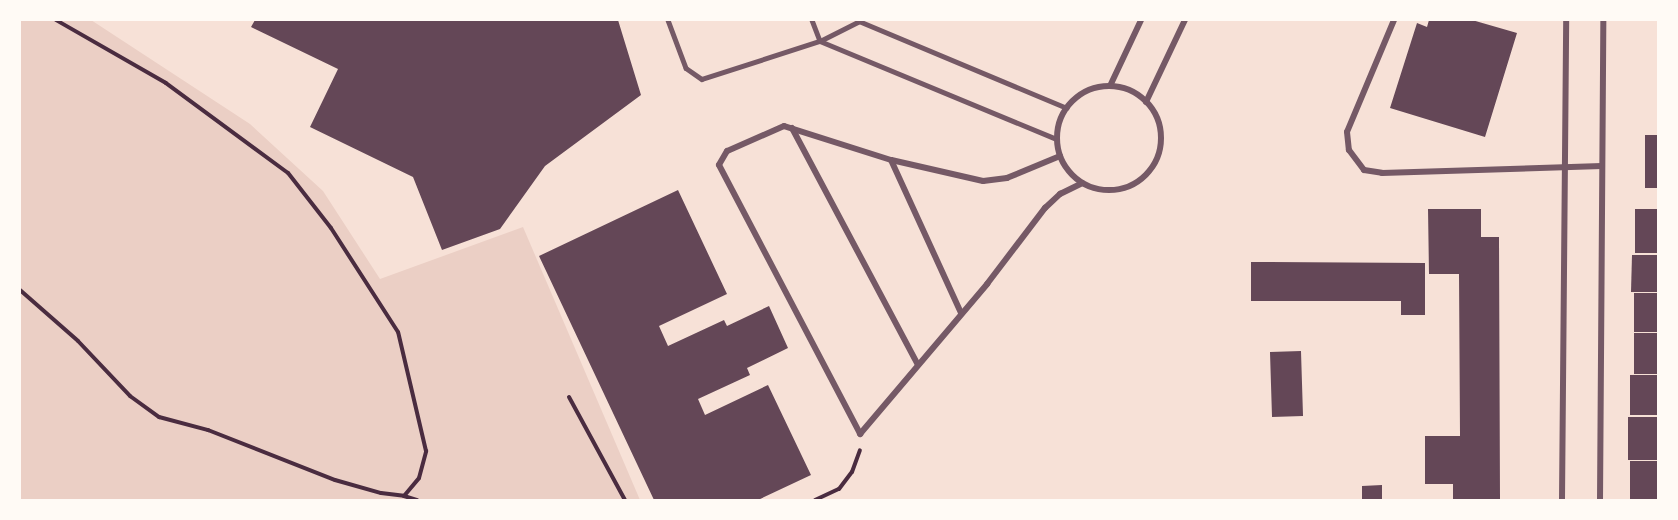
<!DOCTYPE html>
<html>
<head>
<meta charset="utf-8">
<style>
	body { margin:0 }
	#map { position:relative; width:1678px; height:520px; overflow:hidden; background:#f7e1d7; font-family:"DejaVu Sans",sans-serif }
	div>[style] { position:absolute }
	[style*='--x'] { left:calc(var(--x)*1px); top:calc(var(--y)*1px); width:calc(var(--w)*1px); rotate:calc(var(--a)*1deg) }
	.green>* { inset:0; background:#ebcfc5 }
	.building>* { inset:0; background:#644757 }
	.path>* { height:4px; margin:-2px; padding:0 2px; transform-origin:2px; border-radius:2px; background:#4a2c40 }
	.service>* { height:4.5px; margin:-2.25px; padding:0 2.25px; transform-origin:2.25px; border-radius:2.25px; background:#755966 }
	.minor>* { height:6px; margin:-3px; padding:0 3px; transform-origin:3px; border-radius:3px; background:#755966 }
	.minor>.ring { margin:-3px; padding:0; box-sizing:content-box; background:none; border:6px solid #755966; border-radius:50% }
	span { translate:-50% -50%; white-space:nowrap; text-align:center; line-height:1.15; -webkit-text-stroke:6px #fffaf5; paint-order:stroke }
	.frame { position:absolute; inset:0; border:21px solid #fffaf5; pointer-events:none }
</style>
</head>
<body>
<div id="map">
	<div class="green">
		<i style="clip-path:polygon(20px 20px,91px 20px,250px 124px,323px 191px,380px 279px,523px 227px,640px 500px,20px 500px)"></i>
	</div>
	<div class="building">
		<i style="clip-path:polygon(255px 20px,618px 20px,641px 95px,545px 166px,500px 229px,442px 250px,413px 177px,310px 127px,338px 69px,251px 27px)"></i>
		<i style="clip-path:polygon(1429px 20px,1472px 20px,1517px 33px,1485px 137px,1390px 108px,1417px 23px,1427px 27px)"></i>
		<i style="clip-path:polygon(1645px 135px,1658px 135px,1658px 188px,1645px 188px)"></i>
		<i style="clip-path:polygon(678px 190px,727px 294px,659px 326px,668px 346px,724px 320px,727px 326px,769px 306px,788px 348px,747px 368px,750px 375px,698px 399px,705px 415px,768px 385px,811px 475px,758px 500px,654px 500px,539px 256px)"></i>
		<i style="clip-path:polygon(1428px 209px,1481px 209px,1481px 237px,1499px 237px,1500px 500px,1453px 500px,1453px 484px,1425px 484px,1425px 436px,1460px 436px,1459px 274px,1429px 274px)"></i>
		<i style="clip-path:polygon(1635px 209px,1658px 209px,1658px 253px,1635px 253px)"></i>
		<i style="clip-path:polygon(1632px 255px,1658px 255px,1658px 292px,1631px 292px)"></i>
		<i style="clip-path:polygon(1251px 262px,1425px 263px,1425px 315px,1401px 315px,1401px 301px,1251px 301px)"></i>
		<i style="clip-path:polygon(1634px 293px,1658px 293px,1658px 332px,1634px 332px)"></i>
		<i style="clip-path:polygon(1634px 333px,1658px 333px,1658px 374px,1634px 374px)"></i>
		<i style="clip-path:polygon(1301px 351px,1303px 416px,1272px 417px,1270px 352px)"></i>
		<i style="clip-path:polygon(1630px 375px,1658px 375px,1658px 415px,1630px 415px)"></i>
		<i style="clip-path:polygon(1628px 417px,1658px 417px,1658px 460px,1628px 460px)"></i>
		<i style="clip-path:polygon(1630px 461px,1658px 461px,1658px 500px,1630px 500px)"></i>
		<i style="clip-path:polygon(1382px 485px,1382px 500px,1362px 500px,1362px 486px)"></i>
	</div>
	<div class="path">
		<i style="--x:20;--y:290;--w:77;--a:41.3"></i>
		<i style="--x:78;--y:341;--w:76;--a:46.6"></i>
		<i style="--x:130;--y:396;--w:36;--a:36"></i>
		<i style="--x:159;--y:417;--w:51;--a:14.9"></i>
		<i style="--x:208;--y:430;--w:136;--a:21.5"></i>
		<i style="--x:335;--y:480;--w:48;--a:15.8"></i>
		<i style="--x:381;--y:493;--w:23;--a:7"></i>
		<i style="--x:404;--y:496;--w:23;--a:-50"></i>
		<i style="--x:419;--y:478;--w:28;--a:-75"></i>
		<i style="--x:426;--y:451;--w:122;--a:-103.2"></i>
		<i style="--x:398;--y:332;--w:124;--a:-122.8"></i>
		<i style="--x:331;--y:228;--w:70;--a:-128"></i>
		<i style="--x:288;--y:173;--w:152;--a:-143.6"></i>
		<i style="--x:166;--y:83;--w:127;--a:-150.2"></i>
		<i style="--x:569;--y:397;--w:117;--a:61.5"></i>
		<i style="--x:404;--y:496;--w:14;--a:17"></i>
		<i style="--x:815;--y:500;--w:26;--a:-25"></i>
		<i style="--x:839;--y:489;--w:21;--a:-53"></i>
		<i style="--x:852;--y:472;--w:23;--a:-70"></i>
	</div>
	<div class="service">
		<i style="--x:668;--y:20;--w:51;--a:69.4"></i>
		<i style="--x:686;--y:68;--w:19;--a:35"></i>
		<i style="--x:702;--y:79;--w:124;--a:-17.9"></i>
		<i style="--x:820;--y:41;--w:45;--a:-26.6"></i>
		<i style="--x:812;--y:20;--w:22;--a:69"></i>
		<i style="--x:820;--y:41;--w:256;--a:22.5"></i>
		<i style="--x:859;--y:21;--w:225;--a:22.7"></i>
	</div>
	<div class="minor">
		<i style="--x:1394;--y:20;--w:121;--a:112.8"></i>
		<i style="--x:1347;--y:132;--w:18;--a:84"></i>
		<i style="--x:1349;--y:150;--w:25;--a:53"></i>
		<i style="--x:1364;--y:170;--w:18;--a:9"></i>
		<i style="--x:1382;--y:173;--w:220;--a:-1.8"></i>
		<i style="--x:1110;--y:86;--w:73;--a:-64.8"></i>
		<i class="ring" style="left:1057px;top:86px;width:98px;height:98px"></i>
		<i style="--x:1146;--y:102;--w:91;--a:-64.6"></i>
		<i style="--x:792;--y:128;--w:268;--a:62"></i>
		<i style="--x:1060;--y:156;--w:57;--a:157.5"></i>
		<i style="--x:1007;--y:178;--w:24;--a:173"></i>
		<i style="--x:983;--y:181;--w:94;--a:-167.1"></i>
		<i style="--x:891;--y:160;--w:112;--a:-162.4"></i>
		<i style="--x:784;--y:126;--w:62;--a:156.3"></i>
		<i style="--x:727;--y:151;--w:16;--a:120"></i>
		<i style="--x:719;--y:165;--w:304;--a:62.3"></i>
		<i style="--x:860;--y:434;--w:197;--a:-49.7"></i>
		<i style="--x:987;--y:284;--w:96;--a:-52.7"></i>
		<i style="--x:1045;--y:208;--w:21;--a:-43"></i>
		<i style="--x:1060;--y:194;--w:25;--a:-26"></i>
		<i style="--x:891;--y:160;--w:168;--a:65.4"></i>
		<i style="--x:1562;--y:500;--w:480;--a:-89.5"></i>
		<i style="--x:1600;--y:500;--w:480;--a:-89.6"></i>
	</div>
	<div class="frame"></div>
</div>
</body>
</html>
